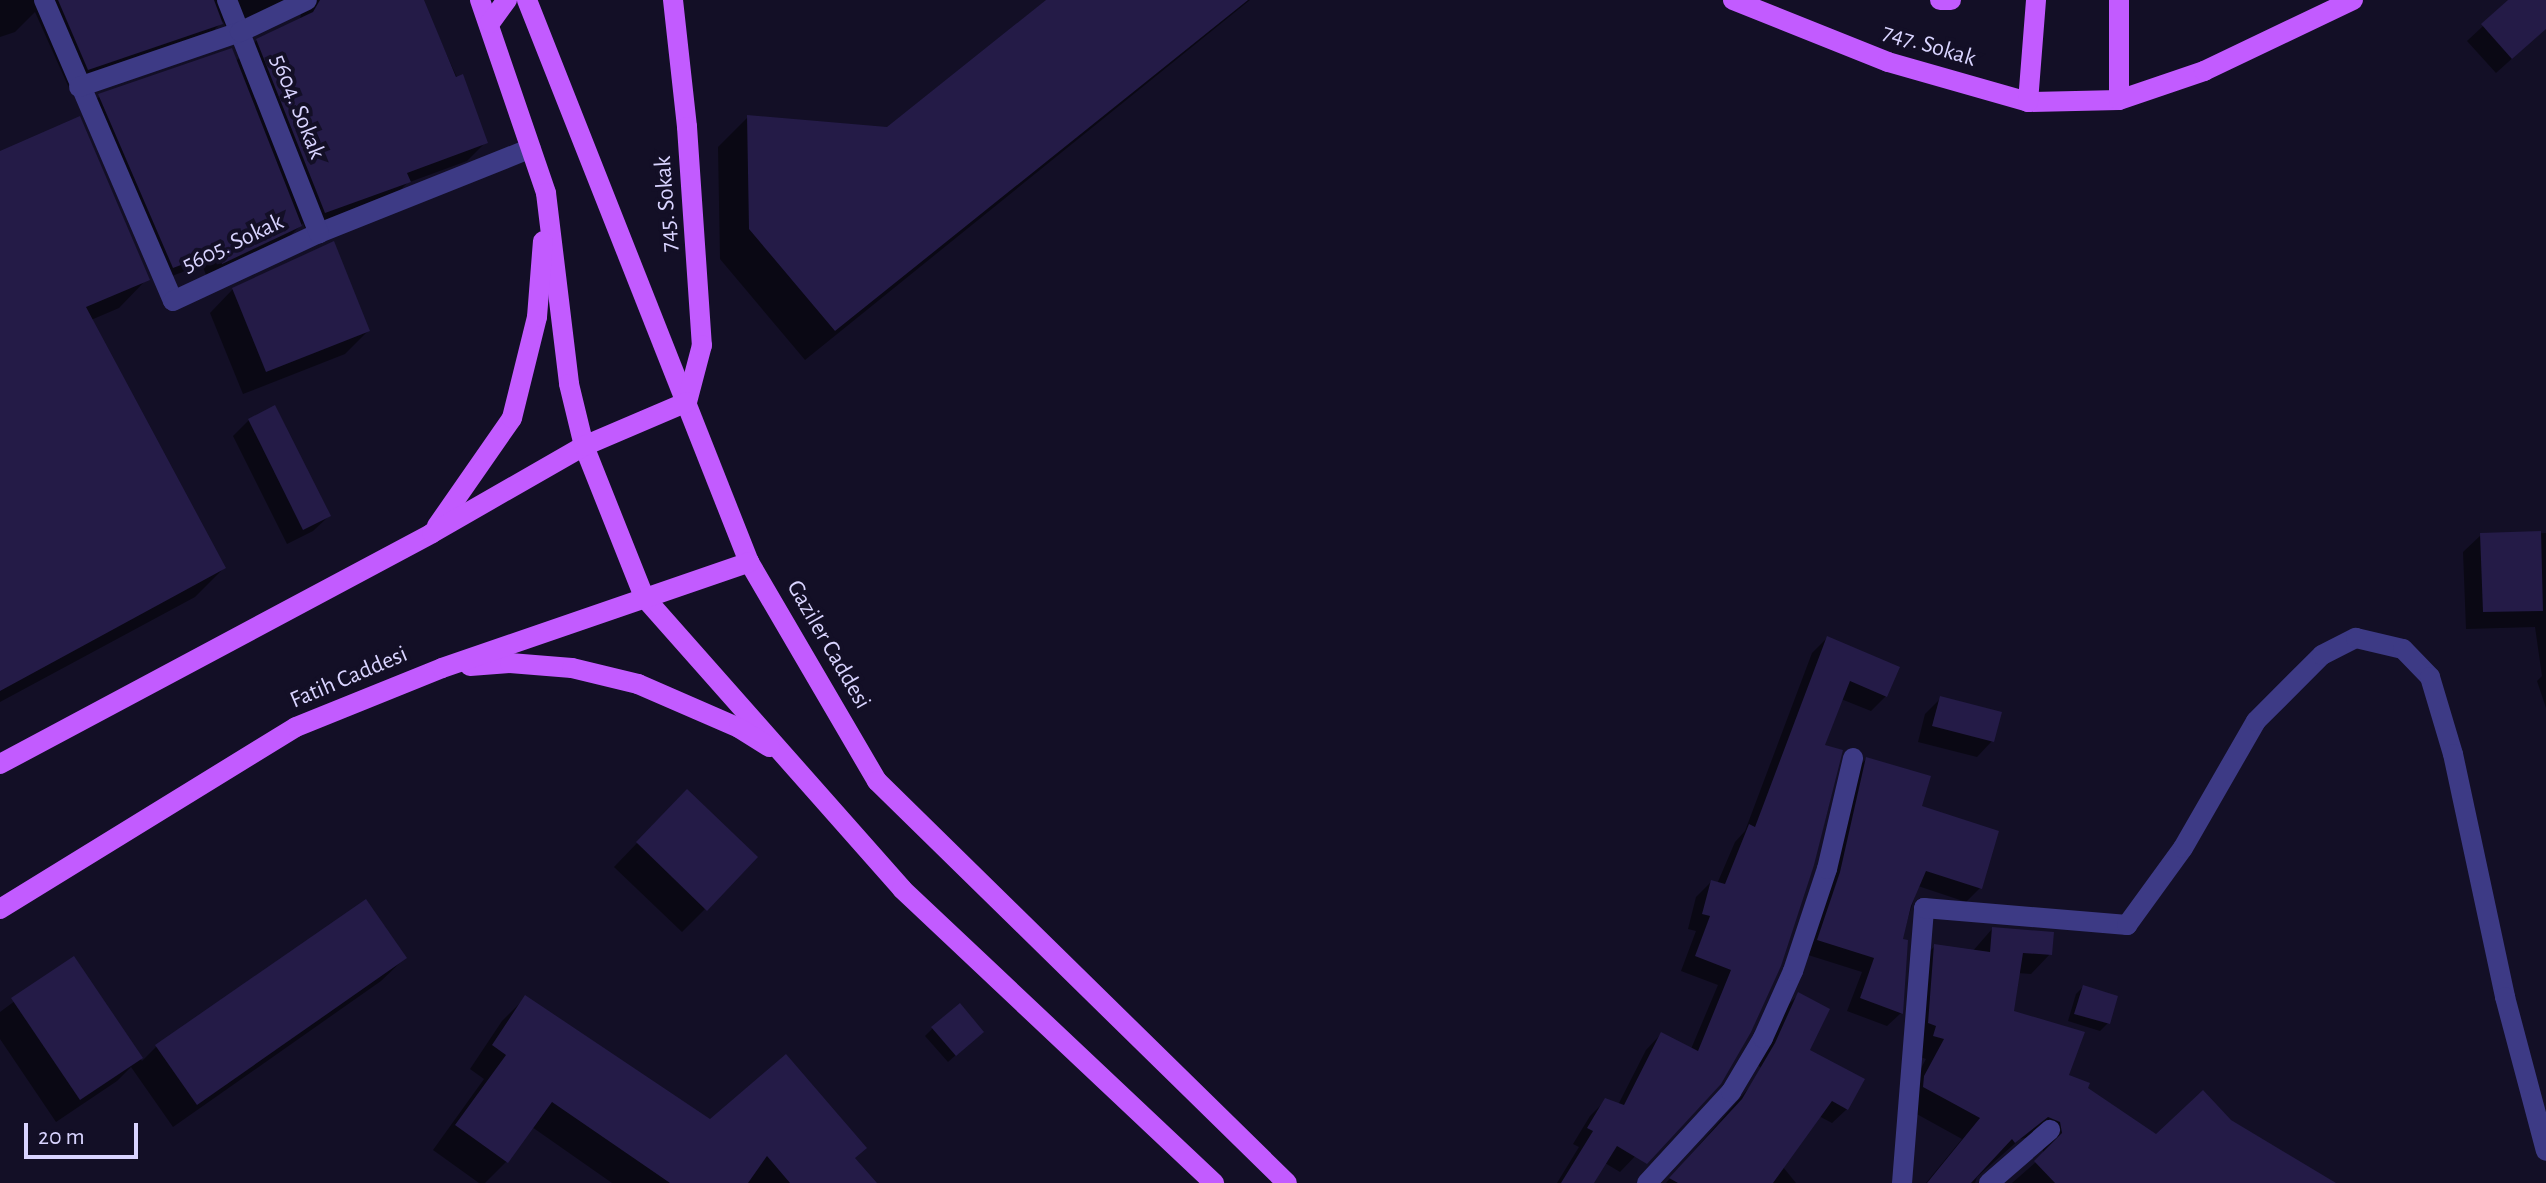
<!DOCTYPE html>
<html>
<head>
<meta charset="utf-8">
<style>
	body { margin:0 }
	#map { position:relative; width:2546px; height:1183px; overflow:hidden; background:#130f26; font-family:"Alegreya Sans",sans-serif }
	div>[style] { position:absolute }
	[style*='--x'] { left:calc(var(--x)*1px); top:calc(var(--y)*1px); width:calc(var(--w)*1px); rotate:calc(var(--a)*1deg) }
	.shadow>* { inset:0; background:#0007 }
	.building>* { inset:0; background:#241b47 }
	.minor>* { height:20px; margin:-10px; padding:0 10px; transform-origin:10px; border-radius:10px; background:#3d3a85 }
	.major>* { height:20px; margin:-10px; padding:0 10px; transform-origin:10px; border-radius:10px; background:#c25bff }
	span { translate:-50% -50%; white-space:nowrap; text-align:center; line-height:1.15; -webkit-text-stroke:8px #130f26; paint-order:stroke }
	.street-label { font-size:24px; color:#d9d4ff }
	.scale { position:absolute; left:24px; top:1123px; width:114px; height:36px; box-sizing:border-box; border:4px solid #d9d4ff; border-top:0; padding-left:10px; font-size:24px; line-height:28px; white-space:nowrap; color:#d9d4ff; -webkit-text-stroke:6px #130f26; paint-order:stroke }
</style>
</head>
<body>
<div id="map">
	<div class="shadow">
		<i style="clip-path:polygon(0 0,422px 0,486px 142px,467px 161px,407px 183px,390px 201px,306px 231px,303px 223px,285px 241px,207px 277px,202px 265px,158px 281px,85px 111px,100px 96px,235px 62px,257px 40px,300px 19px,301px 14px,289px 5px,228px 32px,223px 21px,201px 43px,69px 88px,35px 12px,15px 32px,0 37px)"></i>
		<i style="clip-path:polygon(1049px 0,1250px 0,805px 360px,720px 259px,718px 147px,748px 117px,888px 129px)"></i>
		<i style="clip-path:polygon(2511px 0,2546px 0,2546px 28px,2496px 73px,2467px 41px)"></i>
		<i style="clip-path:polygon(0 151px,147px 279px,119px 308px,91px 320px,224px 568px,195px 597px,0 702px)"></i>
		<i style="clip-path:polygon(233px 289px,368px 331px,345px 354px,243px 394px,210px 313px)"></i>
		<i style="clip-path:polygon(249px 420px,329px 516px,313px 531px,287px 544px,233px 436px)"></i>
		<i style="clip-path:polygon(2546px 533px,2546px 708px,2537px 681px,2542px 676px,2535px 627px,2466px 629px,2463px 552px,2481px 535px)"></i>
		<i style="clip-path:polygon(1827px 638px,1886px 696px,1871px 711px,1841px 699px,1680px 1109px,1620px 1172px,1605px 1163px,1592px 1183px,1557px 1183px,1579px 1147px,1573px 1144px,1590px 1116px,1605px 1101px,1618px 1105px,1646px 1050px,1661px 1034px,1691px 1049px,1718px 985px,1681px 971px,1696px 931px,1688px 929px,1696px 897px,1711px 882px,1717px 884px,1735px 842px,1745px 831px,1812px 653px)"></i>
		<i style="clip-path:polygon(1941px 698px,1992px 741px,1977px 757px,1918px 742px,1925px 714px)"></i>
		<i style="clip-path:polygon(1866px 759px,1919px 807px,1997px 832px,1980px 888px,1966px 902px,1918px 886px,1901px 941px,1901px 1013px,1887px 1026px,1847px 1011px,1862px 972px,1805px 954px,1853px 773px)"></i>
		<i style="clip-path:polygon(664px 815px,705px 909px,682px 932px,614px 867px)"></i>
		<i style="clip-path:polygon(1992px 929px,2050px 954px,2031px 974px,2018px 973px,2012px 1012px,2066px 1076px,2156px 1136px,2230px 1122px,2332px 1183px,2012px 1183px,2044px 1155px,2041px 1142px,2033px 1136px,2020px 1139px,1977px 1177px,1975px 1183px,1926px 1183px,1962px 1139px,1904px 1107px,1905px 1098px,1926px 1059px,1915px 1055px,1915px 966px,1935px 946px,1972px 952px)"></i>
		<i style="clip-path:polygon(73px 958px,142px 1061px,156px 1047px,405px 958px,381px 981px,173px 1127px,131px 1067px,117px 1081px,56px 1122px,0 1039px,0 1012px)"></i>
		<i style="clip-path:polygon(2083px 987px,2108px 1023px,2100px 1031px,2068px 1021px,2076px 994px)"></i>
		<i style="clip-path:polygon(1798px 995px,1807px 1051px,1847px 1109px,1832px 1123px,1817px 1115px,1813px 1119px,1758px 1065px,1784px 1009px)"></i>
		<i style="clip-path:polygon(526px 997px,711px 1122px,853px 1159px,874px 1183px,612px 1183px,532px 1127px,506px 1162px,485px 1183px,479px 1183px,433px 1150px,484px 1079px,470px 1069px,502px 1021px)"></i>
		<i style="clip-path:polygon(933px 1028px,974px 1039px,948px 1062px,925px 1036px)"></i>
		<i style="clip-path:polygon(1754px 1082px,1783px 1167px,1796px 1183px,1666px 1183px)"></i>
	</div>
	<div class="building">
		<i style="clip-path:polygon(58px 0,214px 0,223px 24px,88px 70px)"></i>
		<i style="clip-path:polygon(320px 0,424px 0,456px 77px,463px 74px,488px 143px,407px 173px,411px 182px,325px 213px,256px 39px,313px 12px)"></i>
		<i style="clip-path:polygon(1046px 0,1248px 0,835px 331px,749px 229px,747px 115px,887px 127px)"></i>
		<i style="clip-path:polygon(2508px 0,2546px 0,2546px 29px,2512px 59px,2481px 24px)"></i>
		<i style="clip-path:polygon(232px 48px,302px 226px,222px 264px,218px 251px,173px 268px,98px 94px)"></i>
		<i style="clip-path:polygon(80px 116px,150px 280px,86px 307px,226px 568px,0 691px,0 151px)"></i>
		<i style="clip-path:polygon(334px 241px,370px 331px,266px 372px,232px 288px)"></i>
		<i style="clip-path:polygon(275px 405px,331px 516px,303px 530px,248px 419px)"></i>
		<i style="clip-path:polygon(2541px 531px,2543px 611px,2483px 612px,2480px 533px)"></i>
		<i style="clip-path:polygon(1827px 636px,1900px 667px,1887px 697px,1850px 681px,1825px 745px,1843px 750px,1814px 865px,1781px 966px,1751px 1032px,1721px 1084px,1647px 1164px,1617px 1146px,1594px 1183px,1561px 1183px,1593px 1131px,1587px 1128px,1605px 1098px,1624px 1105px,1661px 1032px,1698px 1051px,1731px 970px,1695px 956px,1710px 916px,1702px 914px,1711px 880px,1725px 884px,1749px 824px,1755px 827px)"></i>
		<i style="clip-path:polygon(1940px 696px,2002px 712px,1994px 742px,1932px 726px)"></i>
		<i style="clip-path:polygon(1866px 757px,1931px 776px,1922px 806px,1999px 831px,1982px 889px,1926px 871px,1911px 906px,1903px 939px,1908px 940px,1903px 1014px,1860px 998px,1874px 958px,1817px 940px,1840px 872px)"></i>
		<i style="clip-path:polygon(687px 789px,758px 857px,707px 911px,636px 842px)"></i>
		<i style="clip-path:polygon(366px 899px,407px 958px,197px 1105px,155px 1045px)"></i>
		<i style="clip-path:polygon(1992px 927px,2054px 932px,2052px 955px,2023px 953px,2014px 1011px,2085px 1032px,2069px 1075px,2090px 1083px,2088px 1088px,2156px 1134px,2203px 1090px,2231px 1120px,2336px 1183px,2055px 1183px,2034px 1161px,2062px 1133px,2060px 1122px,2048px 1117px,2015px 1143px,2012px 1139px,1971px 1183px,1927px 1183px,1980px 1118px,1923px 1087px,1924px 1076px,1944px 1039px,1933px 1036px,1936px 1026px,1928px 1023px,1934px 944px,1990px 952px)"></i>
		<i style="clip-path:polygon(74px 956px,143px 1058px,80px 1100px,11px 998px)"></i>
		<i style="clip-path:polygon(2083px 985px,2118px 996px,2110px 1024px,2074px 1014px)"></i>
		<i style="clip-path:polygon(1798px 992px,1830px 1009px,1810px 1050px,1865px 1079px,1848px 1110px,1832px 1101px,1773px 1183px,1678px 1183px,1669px 1178px,1742px 1099px,1775px 1043px)"></i>
		<i style="clip-path:polygon(525px 995px,710px 1119px,786px 1054px,867px 1148px,855px 1158px,877px 1183px,790px 1183px,767px 1156px,748px 1183px,670px 1183px,552px 1102px,508px 1163px,455px 1125px,506px 1055px,492px 1045px)"></i>
		<i style="clip-path:polygon(960px 1003px,984px 1032px,956px 1056px,931px 1027px)"></i>
	</div>
	<div class="minor">
		<i style="--x:44;--y:0;--w:327;--a:66.8"></i>
		<i style="--x:173;--y:301;--w:161;--a:-25"></i>
		<i style="--x:319;--y:233;--w:228;--a:-21.8"></i>
		<i style="--x:227;--y:0;--w:251;--a:68.5"></i>
		<i style="--x:79;--y:87;--w:170;--a:-18.9"></i>
		<i style="--x:240;--y:32;--w:74;--a:-25.5"></i>
		<i style="--x:1647;--y:1183;--w:124;--a:-47.3"></i>
		<i style="--x:1731;--y:1092;--w:63;--a:-59.3"></i>
		<i style="--x:1763;--y:1038;--w:73;--a:-65.9"></i>
		<i style="--x:1793;--y:971;--w:108;--a:-71.6"></i>
		<i style="--x:1827;--y:869;--w:114;--a:-76.8"></i>
		<i style="--x:1902;--y:1183;--w:276;--a:-85.4"></i>
		<i style="--x:1924;--y:908;--w:204;--a:4.8"></i>
		<i style="--x:2127;--y:925;--w:95;--a:-54"></i>
		<i style="--x:2183;--y:848;--w:146;--a:-60.1"></i>
		<i style="--x:2256;--y:721;--w:93;--a:-45"></i>
		<i style="--x:2322;--y:655;--w:38;--a:-27"></i>
		<i style="--x:2356;--y:638;--w:48;--a:13.2"></i>
		<i style="--x:2403;--y:649;--w:39;--a:46"></i>
		<i style="--x:2430;--y:677;--w:80;--a:73.4"></i>
		<i style="--x:2453;--y:754;--w:249;--a:77.9"></i>
		<i style="--x:2505;--y:997;--w:159;--a:75.1"></i>
		<i style="--x:1989;--y:1183;--w:81;--a:-41"></i>
	</div>
	<div class="major">
		<i style="--x:480;--y:0;--w:204;--a:71.1"></i>
		<i style="--x:546;--y:193;--w:192;--a:83.1"></i>
		<i style="--x:569;--y:384;--w:64;--a:76.4"></i>
		<i style="--x:584;--y:446;--w:162;--a:68.3"></i>
		<i style="--x:644;--y:597;--w:390;--a:48.5"></i>
		<i style="--x:902;--y:889;--w:429;--a:43.3"></i>
		<i style="--x:527;--y:0;--w:604;--a:68.45"></i>
		<i style="--x:749;--y:562;--w:254;--a:59.7"></i>
		<i style="--x:877;--y:781;--w:574;--a:44.44"></i>
		<i style="--x:673;--y:0;--w:128;--a:83.7"></i>
		<i style="--x:687;--y:127;--w:219;--a:86.1"></i>
		<i style="--x:702;--y:345;--w:59;--a:104.7"></i>
		<i style="--x:1733;--y:0;--w:167;--a:21.8"></i>
		<i style="--x:1888;--y:62;--w:146;--a:15.9"></i>
		<i style="--x:2028;--y:102;--w:91;--a:-1.3"></i>
		<i style="--x:2119;--y:100;--w:90;--a:-18.8"></i>
		<i style="--x:2204;--y:71;--w:165;--a:-25.5"></i>
		<i style="--x:1940;--y:0;--w:11;--a:0"></i>
		<i style="--x:2119;--y:0;--w:100;--a:90"></i>
		<i style="--x:490;--y:23;--w:29;--a:-54"></i>
		<i style="--x:2028;--y:102;--w:102;--a:-85.5"></i>
		<i style="--x:437;--y:526;--w:131;--a:-55.2"></i>
		<i style="--x:512;--y:418;--w:104;--a:-76.1"></i>
		<i style="--x:537;--y:317;--w:76;--a:-85.5"></i>
		<i style="--x:470;--y:666;--w:40;--a:-4.3"></i>
		<i style="--x:510;--y:663;--w:62;--a:4.6"></i>
		<i style="--x:572;--y:668;--w:68;--a:13.6"></i>
		<i style="--x:638;--y:684;--w:110;--a:23.5"></i>
		<i style="--x:739;--y:728;--w:36;--a:32"></i>
		<i style="--x:0;--y:764;--w:490;--a:-28.1"></i>
		<i style="--x:432;--y:533;--w:175;--a:-29.8"></i>
		<i style="--x:584;--y:446;--w:112;--a:-23.1"></i>
		<i style="--x:0;--y:909;--w:347;--a:-31.6"></i>
		<i style="--x:296;--y:727;--w:157;--a:-22"></i>
		<i style="--x:442;--y:668;--w:325;--a:-19"></i>
	</div>
	<div class="street-label">
		<span style="left:1929px;top:46px;rotate:17deg">747. Sokak</span>
		<span style="left:297px;top:107px;rotate:68deg">5604. Sokak</span>
		<span style="left:667px;top:204px;rotate:-94deg">745. Sokak</span>
		<span style="left:233px;top:244px;rotate:-25deg">5605. Sokak</span>
		<span style="left:828px;top:645px;rotate:60deg">Gaziler Caddesi</span>
		<span style="left:349px;top:678px;rotate:-23deg">Fatih Caddesi</span>
	</div>
	<div class="scale">20 m</div>
</div>
</body>
</html>
